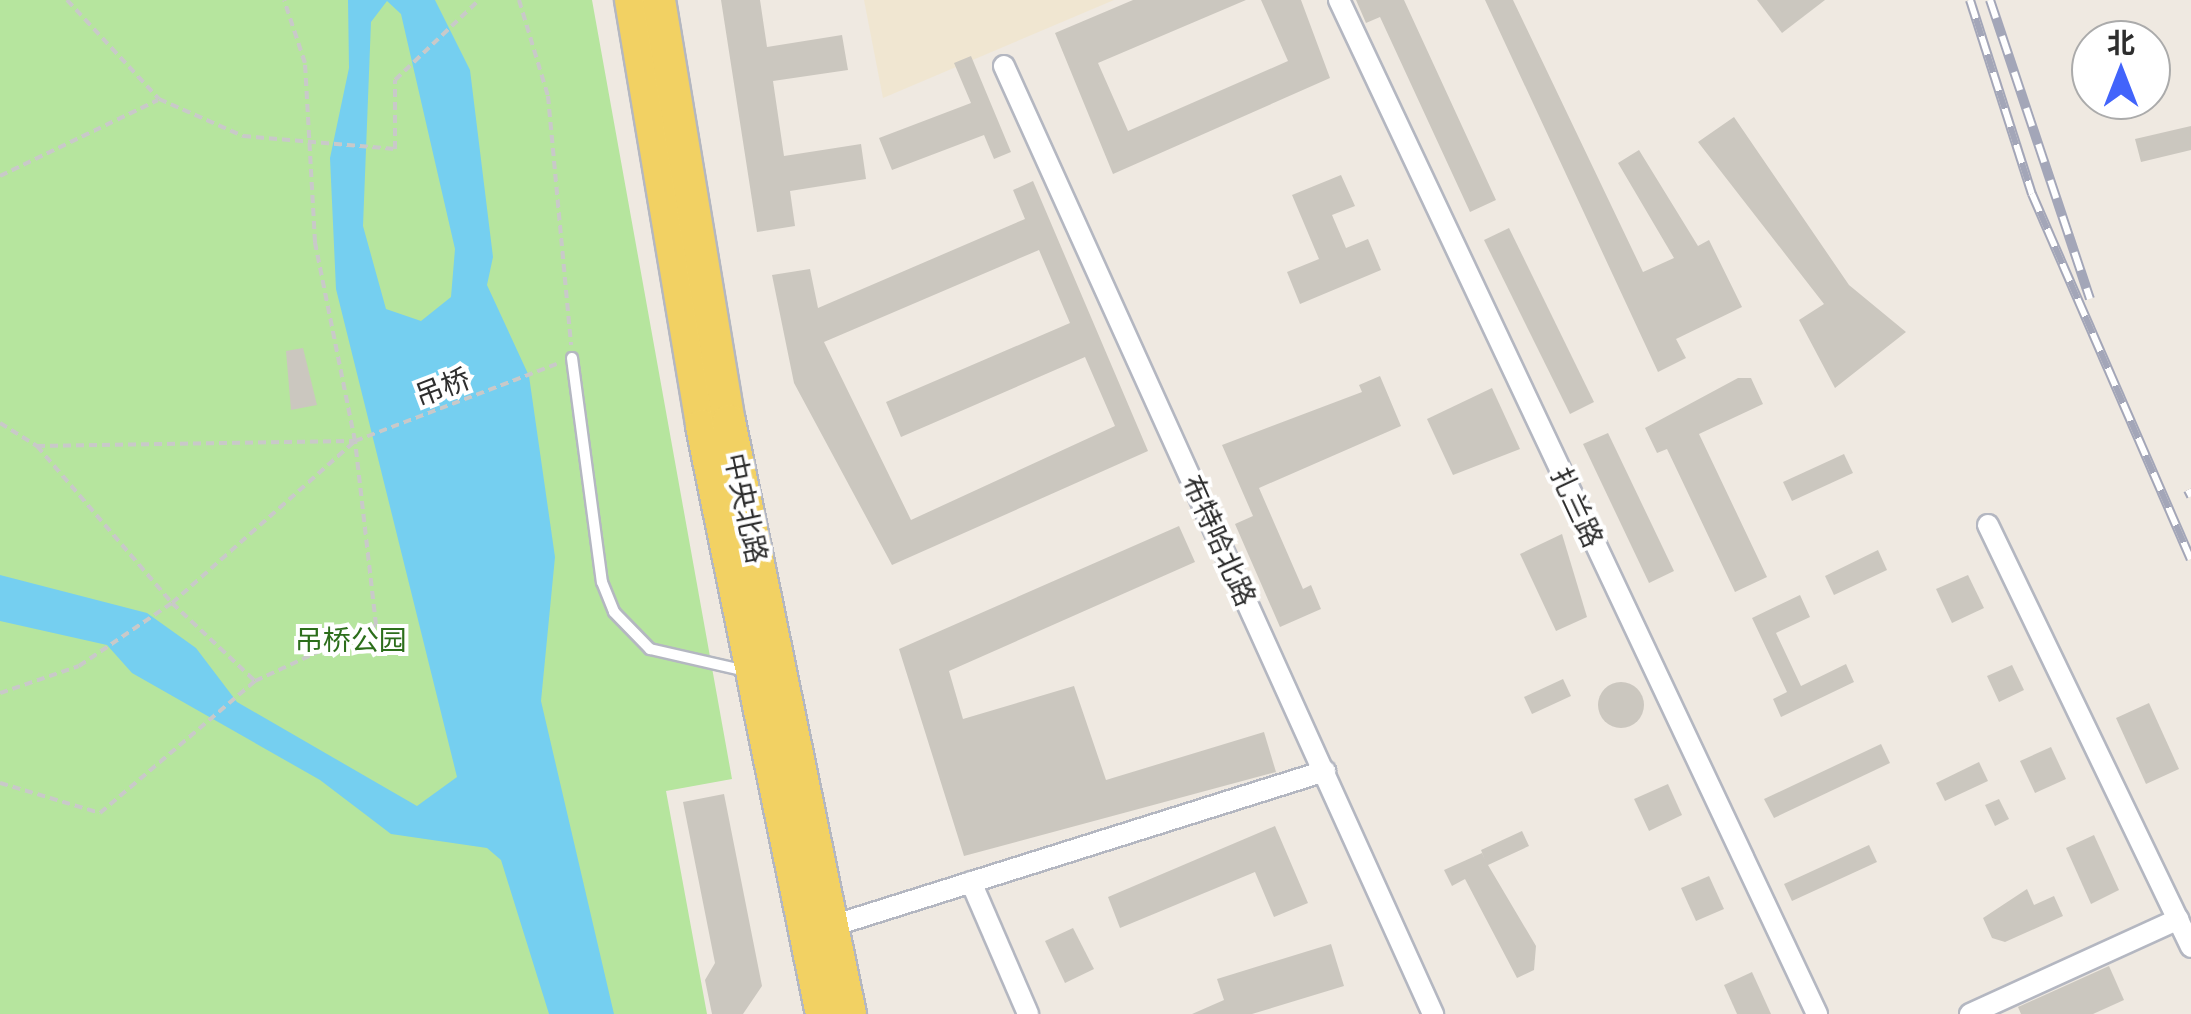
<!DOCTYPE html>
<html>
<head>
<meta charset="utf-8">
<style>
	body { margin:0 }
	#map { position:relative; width:2191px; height:1014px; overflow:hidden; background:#efe9e1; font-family:Barlow,"Noto Sans SC",sans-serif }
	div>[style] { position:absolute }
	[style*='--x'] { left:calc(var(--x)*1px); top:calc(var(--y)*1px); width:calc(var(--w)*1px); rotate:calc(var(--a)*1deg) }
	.education>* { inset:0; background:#f0e6d1 }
	.green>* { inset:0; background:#b6e59e }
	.water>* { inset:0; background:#75cff0 }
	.building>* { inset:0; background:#cbc7bf }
	.round { border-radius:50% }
	.path>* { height:4px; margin-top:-2px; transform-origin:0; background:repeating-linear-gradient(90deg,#c9c9c9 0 8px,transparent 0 13px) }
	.roads { filter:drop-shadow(2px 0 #b4b7c1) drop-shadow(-2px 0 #b4b7c1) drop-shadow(0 2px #b4b7c1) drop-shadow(0 -2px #b4b7c1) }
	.lane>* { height:10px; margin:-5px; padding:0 5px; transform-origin:5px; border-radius:5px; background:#fff }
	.street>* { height:20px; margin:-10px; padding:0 10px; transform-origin:10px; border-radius:10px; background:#fff }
	.primary>* { height:32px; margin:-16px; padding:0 16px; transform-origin:16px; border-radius:16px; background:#f2d163 }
	.rail>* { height:10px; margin-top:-5px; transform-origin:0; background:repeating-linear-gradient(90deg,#fff 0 19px,#a3a6b8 0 38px); box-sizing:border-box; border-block:2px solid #a3a6b8 }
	span { translate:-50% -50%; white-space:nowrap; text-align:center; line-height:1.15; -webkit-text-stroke:8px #fff; paint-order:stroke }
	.street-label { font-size:28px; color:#2e2e2e }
	.park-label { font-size:28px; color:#2c6e1b }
	.north { position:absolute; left:2071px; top:20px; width:100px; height:100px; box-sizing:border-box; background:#fff; border:2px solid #ababab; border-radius:50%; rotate:0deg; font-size:28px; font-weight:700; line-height:40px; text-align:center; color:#2e2e2e }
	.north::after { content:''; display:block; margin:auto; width:35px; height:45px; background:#4264fb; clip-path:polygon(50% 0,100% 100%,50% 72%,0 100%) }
</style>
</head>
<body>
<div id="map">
	<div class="education">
		<i style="clip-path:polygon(864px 0,1114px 0,883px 98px)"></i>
	</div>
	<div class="green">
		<i style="clip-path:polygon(0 0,592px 0,732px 779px,666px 791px,707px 1014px,0 1014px)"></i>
	</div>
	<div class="water">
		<i style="clip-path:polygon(evenodd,348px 0,435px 0,470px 70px,493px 257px,487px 285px,529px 376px,555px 557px,541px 701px,614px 1014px,549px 1014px,501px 860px,487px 848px,391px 834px,320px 780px,132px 673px,107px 645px,0 621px,0 575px,147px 613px,196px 648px,237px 702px,417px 806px,457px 777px,336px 289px,330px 158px,349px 68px,348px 0,387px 1px,401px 14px,455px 249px,451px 297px,421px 321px,386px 309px,363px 226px,371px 22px,387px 1px)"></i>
	</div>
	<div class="building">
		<i style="clip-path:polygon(721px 0,760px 0,767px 47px,842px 35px,848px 70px,773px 81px,784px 156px,861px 144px,866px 179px,790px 191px,795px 226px,757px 232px)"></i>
		<i style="clip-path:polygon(1133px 0,1246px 0,1098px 63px,1128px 131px,1288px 61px,1261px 0,1301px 0,1330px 78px,1113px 174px,1055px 33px)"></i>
		<i style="clip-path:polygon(1356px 0,1404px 0,1496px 200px,1470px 212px,1380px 17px,1366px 23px)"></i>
		<i style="clip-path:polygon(1485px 0,1513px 0,1643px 272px,1674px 258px,1618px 163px,1639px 150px,1698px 246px,1709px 240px,1742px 307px,1676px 339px,1686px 358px,1658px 372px)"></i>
		<i style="clip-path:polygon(1757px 0,1825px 0,1782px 33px)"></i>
		<i style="clip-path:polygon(971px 56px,1011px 152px,994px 159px,984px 135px,892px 170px,879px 138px,971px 103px,954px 63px)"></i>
		<i style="clip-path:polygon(1734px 117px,1849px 285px,1906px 332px,1835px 388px,1799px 320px,1824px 304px,1698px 142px)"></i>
		<i style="clip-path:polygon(2191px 126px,2191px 150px,2141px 162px,2135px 139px)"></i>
		<i style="clip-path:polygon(1341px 175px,1355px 206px,1332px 215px,1346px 248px,1368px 239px,1381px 270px,1300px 304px,1287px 272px,1319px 259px,1292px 195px)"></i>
		<i style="clip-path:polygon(evenodd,1033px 181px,1148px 451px,892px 565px,794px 383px,772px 275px,810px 269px,818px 308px,1025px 219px,1013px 190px,1033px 181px,1039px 250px,1070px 323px,886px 402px,901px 437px,1085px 357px,1115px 426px,911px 520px,824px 342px,1039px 250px)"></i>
		<i style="clip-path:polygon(1509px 228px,1594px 402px,1570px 414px,1484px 240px)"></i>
		<i style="clip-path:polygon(303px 348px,317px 405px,291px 410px,286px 351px)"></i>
		<i style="clip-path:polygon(1380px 376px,1401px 426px,1259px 488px,1303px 589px,1311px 585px,1321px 609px,1280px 627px,1235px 524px,1253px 516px,1222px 445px,1362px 392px,1359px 385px)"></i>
		<i style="clip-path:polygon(1738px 378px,1751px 378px,1763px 404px,1699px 434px,1767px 577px,1735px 592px,1667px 449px,1657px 453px,1645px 428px)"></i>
		<i style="clip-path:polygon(1492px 388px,1520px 449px,1453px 475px,1427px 419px)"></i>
		<i style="clip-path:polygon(1608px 433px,1674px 571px,1649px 583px,1583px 444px)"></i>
		<i style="clip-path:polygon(1844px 454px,1853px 473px,1792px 501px,1783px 482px)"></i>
		<i style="clip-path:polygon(1179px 526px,1195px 562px,949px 671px,963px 719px,1074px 686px,1106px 780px,1264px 732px,1276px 772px,964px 856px,899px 649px)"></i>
		<i style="clip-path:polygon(1562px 534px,1587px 617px,1556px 631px,1520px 554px)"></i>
		<i style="clip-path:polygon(1878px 550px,1887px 570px,1834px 595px,1825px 576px)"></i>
		<i style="clip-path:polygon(1968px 575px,1984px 608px,1952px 623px,1936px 589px)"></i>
		<i style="clip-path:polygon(1800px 595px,1810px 617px,1776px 633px,1801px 686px,1846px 664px,1854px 682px,1781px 717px,1773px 699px,1787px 692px,1752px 618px)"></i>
		<i style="clip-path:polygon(2012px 665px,2024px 690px,1999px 702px,1987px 676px)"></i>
		<i style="clip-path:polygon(1563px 679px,1571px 696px,1532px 714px,1524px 697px)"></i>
		<i class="round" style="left:1598px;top:682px;width:46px;height:46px"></i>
		<i style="clip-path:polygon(2149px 703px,2179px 769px,2146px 784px,2116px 718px)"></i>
		<i style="clip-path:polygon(1881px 744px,1890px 763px,1774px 818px,1764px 799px)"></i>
		<i style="clip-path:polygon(2051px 747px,2066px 779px,2035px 793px,2020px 761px)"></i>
		<i style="clip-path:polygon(1979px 762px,1988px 781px,1945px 801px,1936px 783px)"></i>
		<i style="clip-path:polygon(1668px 784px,1682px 815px,1649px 831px,1634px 799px)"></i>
		<i style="clip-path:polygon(724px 794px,762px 986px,743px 1014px,712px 1014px,705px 980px,715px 963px,683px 802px)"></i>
		<i style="clip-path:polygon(1999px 799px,2009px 819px,1995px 826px,1985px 805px)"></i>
		<i style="clip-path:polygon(1275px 826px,1308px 903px,1274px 917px,1255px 872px,1120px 928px,1108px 897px)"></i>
		<i style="clip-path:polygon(1522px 831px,1529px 846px,1488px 865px,1536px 946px,1534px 970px,1517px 978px,1465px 879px,1452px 886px,1444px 870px,1482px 853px,1485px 860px,1481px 850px)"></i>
		<i style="clip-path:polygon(2094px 835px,2119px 890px,2091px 904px,2066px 848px)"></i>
		<i style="clip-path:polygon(1869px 845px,1877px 862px,1792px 901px,1784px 884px)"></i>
		<i style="clip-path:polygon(1709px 876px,1724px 909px,1696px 921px,1681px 888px)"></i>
		<i style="clip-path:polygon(2027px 889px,2034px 905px,2054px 896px,2063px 916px,2005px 942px,1992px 938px,1983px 918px)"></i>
		<i style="clip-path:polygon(1073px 928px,1094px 969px,1065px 983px,1045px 941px)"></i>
		<i style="clip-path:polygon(1331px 944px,1344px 986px,1252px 1014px,1192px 1014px,1224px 1000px,1217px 979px)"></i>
		<i style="clip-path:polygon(2109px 966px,2124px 1000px,2093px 1014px,2021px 1014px,2018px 1007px)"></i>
		<i style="clip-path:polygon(1752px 972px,1771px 1014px,1737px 1014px,1724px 985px)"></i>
	</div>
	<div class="path">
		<i style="--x:67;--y:0;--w:135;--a:47.1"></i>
		<i style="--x:159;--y:99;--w:92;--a:23.8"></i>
		<i style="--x:243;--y:136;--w:153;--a:4.9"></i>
		<i style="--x:395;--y:149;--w:69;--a:-90"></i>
		<i style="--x:395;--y:80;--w:116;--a:-43.6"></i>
		<i style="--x:519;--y:0;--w:100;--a:73.2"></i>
		<i style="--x:548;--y:96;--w:250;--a:84.7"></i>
		<i style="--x:0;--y:176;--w:175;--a:-25.7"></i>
		<i style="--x:0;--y:423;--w:44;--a:31.9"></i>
		<i style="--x:37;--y:446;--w:317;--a:-0.9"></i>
		<i style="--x:37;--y:446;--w:207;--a:49.3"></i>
		<i style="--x:172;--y:603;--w:114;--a:43.2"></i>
		<i style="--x:0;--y:693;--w:83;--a:-18.9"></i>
		<i style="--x:79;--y:666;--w:112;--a:-34.1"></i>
		<i style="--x:172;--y:603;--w:244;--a:-41.5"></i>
		<i style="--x:355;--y:441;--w:216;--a:-20.9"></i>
		<i style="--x:0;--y:783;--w:104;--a:16.7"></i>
		<i style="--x:100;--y:813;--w:204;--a:-40.4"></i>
		<i style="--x:255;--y:681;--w:133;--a:-24.8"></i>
		<i style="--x:376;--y:625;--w:185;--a:-96.5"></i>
		<i style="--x:355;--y:441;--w:203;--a:-101.4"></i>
		<i style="--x:315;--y:242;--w:179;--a:-93.2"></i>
		<i style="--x:305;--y:63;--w:66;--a:-108.4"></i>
	</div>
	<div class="roads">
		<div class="lane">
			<i style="--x:572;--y:358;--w:226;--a:82.4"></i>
			<i style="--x:602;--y:582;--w:32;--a:68"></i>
			<i style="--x:614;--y:612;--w:52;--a:45.8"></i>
			<i style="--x:650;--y:649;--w:98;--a:12.9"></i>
		</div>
		<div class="street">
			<i style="--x:1339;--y:0;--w:1121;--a:64.76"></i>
			<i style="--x:1004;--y:66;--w:1041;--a:65.65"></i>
			<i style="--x:1988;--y:525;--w:468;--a:64.3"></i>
			<i style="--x:971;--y:882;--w:144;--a:66.6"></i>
			<i style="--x:832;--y:926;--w:517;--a:-17.45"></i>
			<i style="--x:1970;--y:1014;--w:229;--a:-24.5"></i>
		</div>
		<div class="primary">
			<i style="--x:631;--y:0;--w:432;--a:80.5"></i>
			<i style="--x:702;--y:426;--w:600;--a:78.47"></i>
			<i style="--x:659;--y:0;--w:427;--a:80.6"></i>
			<i style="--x:729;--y:421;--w:605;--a:78.47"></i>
		</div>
	</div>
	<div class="rail">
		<i style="--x:1970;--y:0;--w:204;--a:72.3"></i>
		<i style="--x:2032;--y:194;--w:398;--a:66.5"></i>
		<i style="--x:1990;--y:0;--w:315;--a:71.5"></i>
		<i style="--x:2188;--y:490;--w:7;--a:63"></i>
	</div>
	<div class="street-label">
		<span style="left:442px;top:386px;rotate:-21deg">吊桥</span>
		<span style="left:1578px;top:507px;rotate:65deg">扎兰路</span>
		<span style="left:747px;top:508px;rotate:78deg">中央北路</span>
		<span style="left:1220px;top:540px;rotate:66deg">布特哈北路</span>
	</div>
	<div class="park-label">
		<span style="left:351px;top:639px">吊桥公园</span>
	</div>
	<div class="north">北</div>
</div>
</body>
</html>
